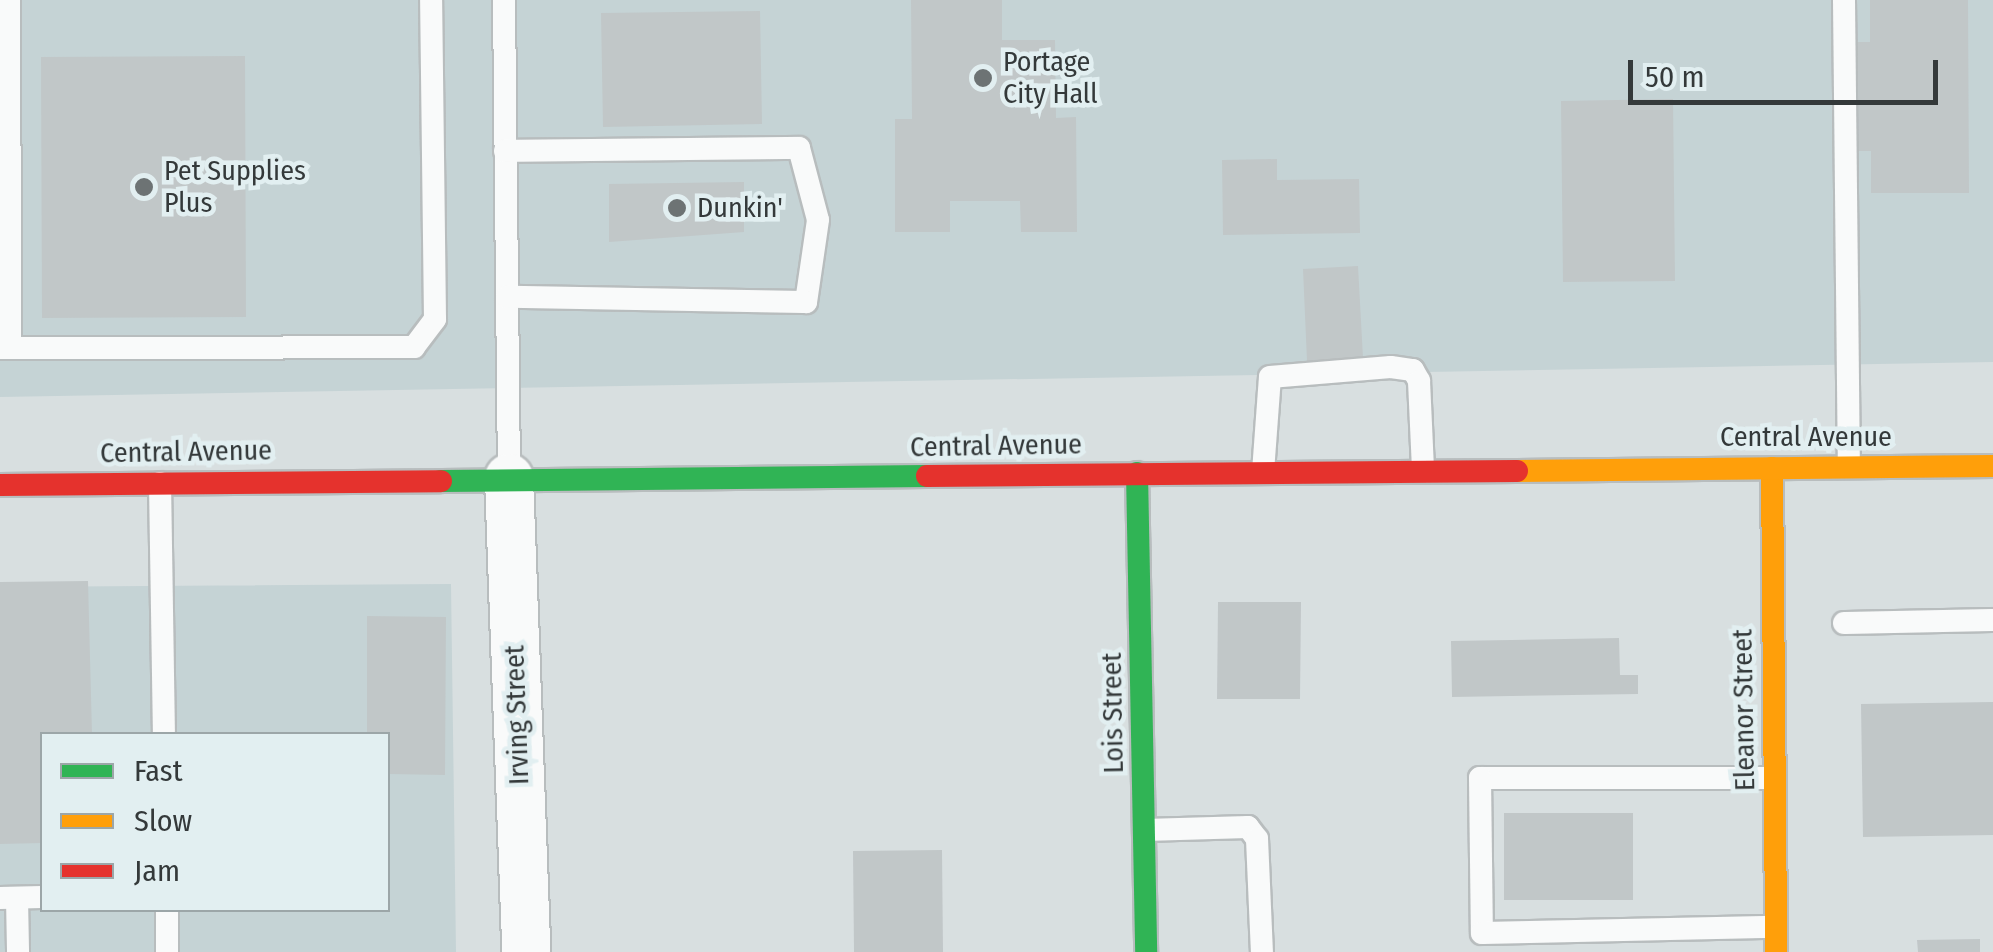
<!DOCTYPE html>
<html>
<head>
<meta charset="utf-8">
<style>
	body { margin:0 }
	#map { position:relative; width:1993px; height:952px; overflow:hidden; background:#d8dfe0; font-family:"Fira Sans Condensed",sans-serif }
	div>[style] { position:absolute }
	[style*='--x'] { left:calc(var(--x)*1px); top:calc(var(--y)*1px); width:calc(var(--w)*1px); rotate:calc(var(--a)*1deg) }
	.built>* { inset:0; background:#c5d3d5 }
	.building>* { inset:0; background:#c1c7c8 }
	.roads { filter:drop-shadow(2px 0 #b8bdbe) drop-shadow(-2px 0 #b8bdbe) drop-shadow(0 2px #b8bdbe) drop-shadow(0 -2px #b8bdbe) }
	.lane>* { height:22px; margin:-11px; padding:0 11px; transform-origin:11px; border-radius:11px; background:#f9fafa }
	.street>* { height:48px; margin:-24px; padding:0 24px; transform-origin:24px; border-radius:24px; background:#f9fafa }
	.fast>* { height:22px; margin:-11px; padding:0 11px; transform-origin:11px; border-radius:11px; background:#30b455 }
	.slow>* { height:22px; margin:-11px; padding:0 11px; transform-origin:11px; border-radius:11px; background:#ff9f0a }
	.jam>* { height:22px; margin:-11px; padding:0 11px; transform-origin:11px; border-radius:11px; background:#e5322d }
	.dots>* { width:28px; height:28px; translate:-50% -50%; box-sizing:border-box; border:5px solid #e2eff1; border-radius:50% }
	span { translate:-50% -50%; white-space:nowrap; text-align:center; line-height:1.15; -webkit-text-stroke:9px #e2eff1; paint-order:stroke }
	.poi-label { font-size:28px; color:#34393a }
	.left { translate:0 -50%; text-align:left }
	.street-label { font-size:28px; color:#34393a }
	.legend { position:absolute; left:40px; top:732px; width:350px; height:180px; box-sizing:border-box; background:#e2eff1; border:2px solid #9ca6a8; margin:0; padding:12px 18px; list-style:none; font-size:30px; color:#34393a }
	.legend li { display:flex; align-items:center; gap:20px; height:50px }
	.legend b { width:50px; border:2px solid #9ca6a8 }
	.scale { position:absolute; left:1628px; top:60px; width:310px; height:45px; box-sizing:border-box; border:5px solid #34393a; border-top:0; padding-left:12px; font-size:30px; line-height:35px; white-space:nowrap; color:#34393a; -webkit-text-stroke:8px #e2eff1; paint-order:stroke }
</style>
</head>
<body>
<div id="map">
	<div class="built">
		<i style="clip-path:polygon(0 0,1993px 0,1993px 362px,0 397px)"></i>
		<i style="clip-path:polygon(evenodd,451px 584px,456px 952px,0 952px,0 587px,451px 584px,42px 734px,388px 734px,388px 910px,42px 910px,42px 734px)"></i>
	</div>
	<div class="building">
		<i style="clip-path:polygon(911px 0,1002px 0,1002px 40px,1055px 40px,1056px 118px,1076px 117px,1077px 232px,1021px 232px,1020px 201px,950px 201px,950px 232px,895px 232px,895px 119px,912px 119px)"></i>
		<i style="clip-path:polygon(1870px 0,1968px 0,1969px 193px,1871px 193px,1871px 151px,1854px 151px,1854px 42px,1870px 42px)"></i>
		<i style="clip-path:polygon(760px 11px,762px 124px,603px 127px,601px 13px)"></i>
		<i style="clip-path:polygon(245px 56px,246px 317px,42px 318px,41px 57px)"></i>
		<i style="clip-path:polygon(1673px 99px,1675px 281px,1563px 282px,1561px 101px)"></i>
		<i style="clip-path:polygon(1277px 159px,1277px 180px,1359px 179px,1360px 233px,1223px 235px,1222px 160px)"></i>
		<i style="clip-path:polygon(744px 182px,744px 232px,609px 242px,609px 184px)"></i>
		<i style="clip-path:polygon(1358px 266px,1363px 358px,1307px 361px,1303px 269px)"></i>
		<i style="clip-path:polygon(88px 581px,92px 734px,42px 734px,42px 843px,0 844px,0 582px)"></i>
		<i style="clip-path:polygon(1218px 602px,1301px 602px,1300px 699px,1217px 699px)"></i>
		<i style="clip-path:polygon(367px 616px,446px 617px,445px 775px,388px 774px,388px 734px,367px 734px)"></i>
		<i style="clip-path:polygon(1619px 638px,1620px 675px,1638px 675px,1638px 694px,1452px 697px,1451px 641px)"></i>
		<i style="clip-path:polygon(1993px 702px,1993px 835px,1863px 837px,1861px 704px)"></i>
		<i style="clip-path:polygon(1504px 813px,1633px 813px,1633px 900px,1504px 900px)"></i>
		<i style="clip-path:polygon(942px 850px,943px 952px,854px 952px,853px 851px)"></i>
		<i style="clip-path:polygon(1980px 939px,1980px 952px,1918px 952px,1917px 940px)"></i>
	</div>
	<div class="roads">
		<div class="lane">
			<i style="--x:9;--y:0;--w:348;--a:89.8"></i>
			<i style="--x:504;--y:0;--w:478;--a:89.4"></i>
			<i style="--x:1844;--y:0;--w:466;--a:89.4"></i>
			<i style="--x:505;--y:151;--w:294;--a:-0.6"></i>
			<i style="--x:799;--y:148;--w:74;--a:75.2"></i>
			<i style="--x:818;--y:220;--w:83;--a:98.3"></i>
			<i style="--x:806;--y:302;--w:299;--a:-179"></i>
			<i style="--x:0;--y:348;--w:414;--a:-0.1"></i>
			<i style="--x:414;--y:347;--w:35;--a:-53"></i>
			<i style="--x:435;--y:319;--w:319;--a:-90.7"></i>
			<i style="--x:1263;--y:472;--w:95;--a:-85.8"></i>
			<i style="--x:1270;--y:377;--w:121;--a:-4.7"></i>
			<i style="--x:1391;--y:367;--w:22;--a:8"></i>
			<i style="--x:1413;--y:370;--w:13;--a:61"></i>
			<i style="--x:1419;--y:381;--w:89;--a:87.4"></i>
			<i style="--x:160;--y:483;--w:251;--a:89.1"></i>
			<i style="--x:1844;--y:623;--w:149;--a:-1.2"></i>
			<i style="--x:1775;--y:778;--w:295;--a:180"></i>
			<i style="--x:1480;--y:778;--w:155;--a:89.3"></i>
			<i style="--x:1482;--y:933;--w:294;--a:-1.2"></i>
			<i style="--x:1145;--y:830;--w:103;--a:-1.7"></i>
			<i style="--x:1248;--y:827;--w:15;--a:53"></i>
			<i style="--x:1257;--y:839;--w:113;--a:87.5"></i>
			<i style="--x:0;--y:898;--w:42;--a:-1.4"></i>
			<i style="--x:17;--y:898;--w:54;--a:88.9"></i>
			<i style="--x:167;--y:910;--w:42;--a:90"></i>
		</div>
		<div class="street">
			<i style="--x:509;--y:478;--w:474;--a:87.9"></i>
		</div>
		<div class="fast">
			<i style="--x:1137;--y:473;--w:479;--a:88.9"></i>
			<i style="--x:441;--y:481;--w:486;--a:-0.6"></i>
		</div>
		<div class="slow">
			<i style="--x:1772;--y:468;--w:484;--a:89.5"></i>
			<i style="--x:1517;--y:471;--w:476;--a:-0.6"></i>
		</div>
		<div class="jam">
			<i style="--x:927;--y:476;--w:590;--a:-0.49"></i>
			<i style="--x:0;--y:485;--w:441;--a:-0.5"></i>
		</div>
	</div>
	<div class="dots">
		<i style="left:983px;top:78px;background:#6d7374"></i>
		<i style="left:144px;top:187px;background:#6d7374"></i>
		<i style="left:677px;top:208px;background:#6d7374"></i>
	</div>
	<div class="poi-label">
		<span class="left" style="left:1003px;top:78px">Portage<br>City Hall</span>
		<span class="left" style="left:164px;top:187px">Pet Supplies<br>Plus</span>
		<span class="left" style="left:697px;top:208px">Dunkin'</span>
	</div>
	<div class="street-label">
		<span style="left:1806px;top:437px">Central Avenue</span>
		<span style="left:996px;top:446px;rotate:-1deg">Central Avenue</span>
		<span style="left:186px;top:452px;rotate:-1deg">Central Avenue</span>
		<span style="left:1744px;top:710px;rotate:-91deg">Eleanor Street</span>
		<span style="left:1113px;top:713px;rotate:-91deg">Lois Street</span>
		<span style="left:517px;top:715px;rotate:-92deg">Irving Street</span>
	</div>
	<ul class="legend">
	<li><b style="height:12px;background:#30b455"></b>Fast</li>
	<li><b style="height:12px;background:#ff9f0a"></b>Slow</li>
	<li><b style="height:12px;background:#e5322d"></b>Jam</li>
	</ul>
	<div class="scale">50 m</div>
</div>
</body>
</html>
